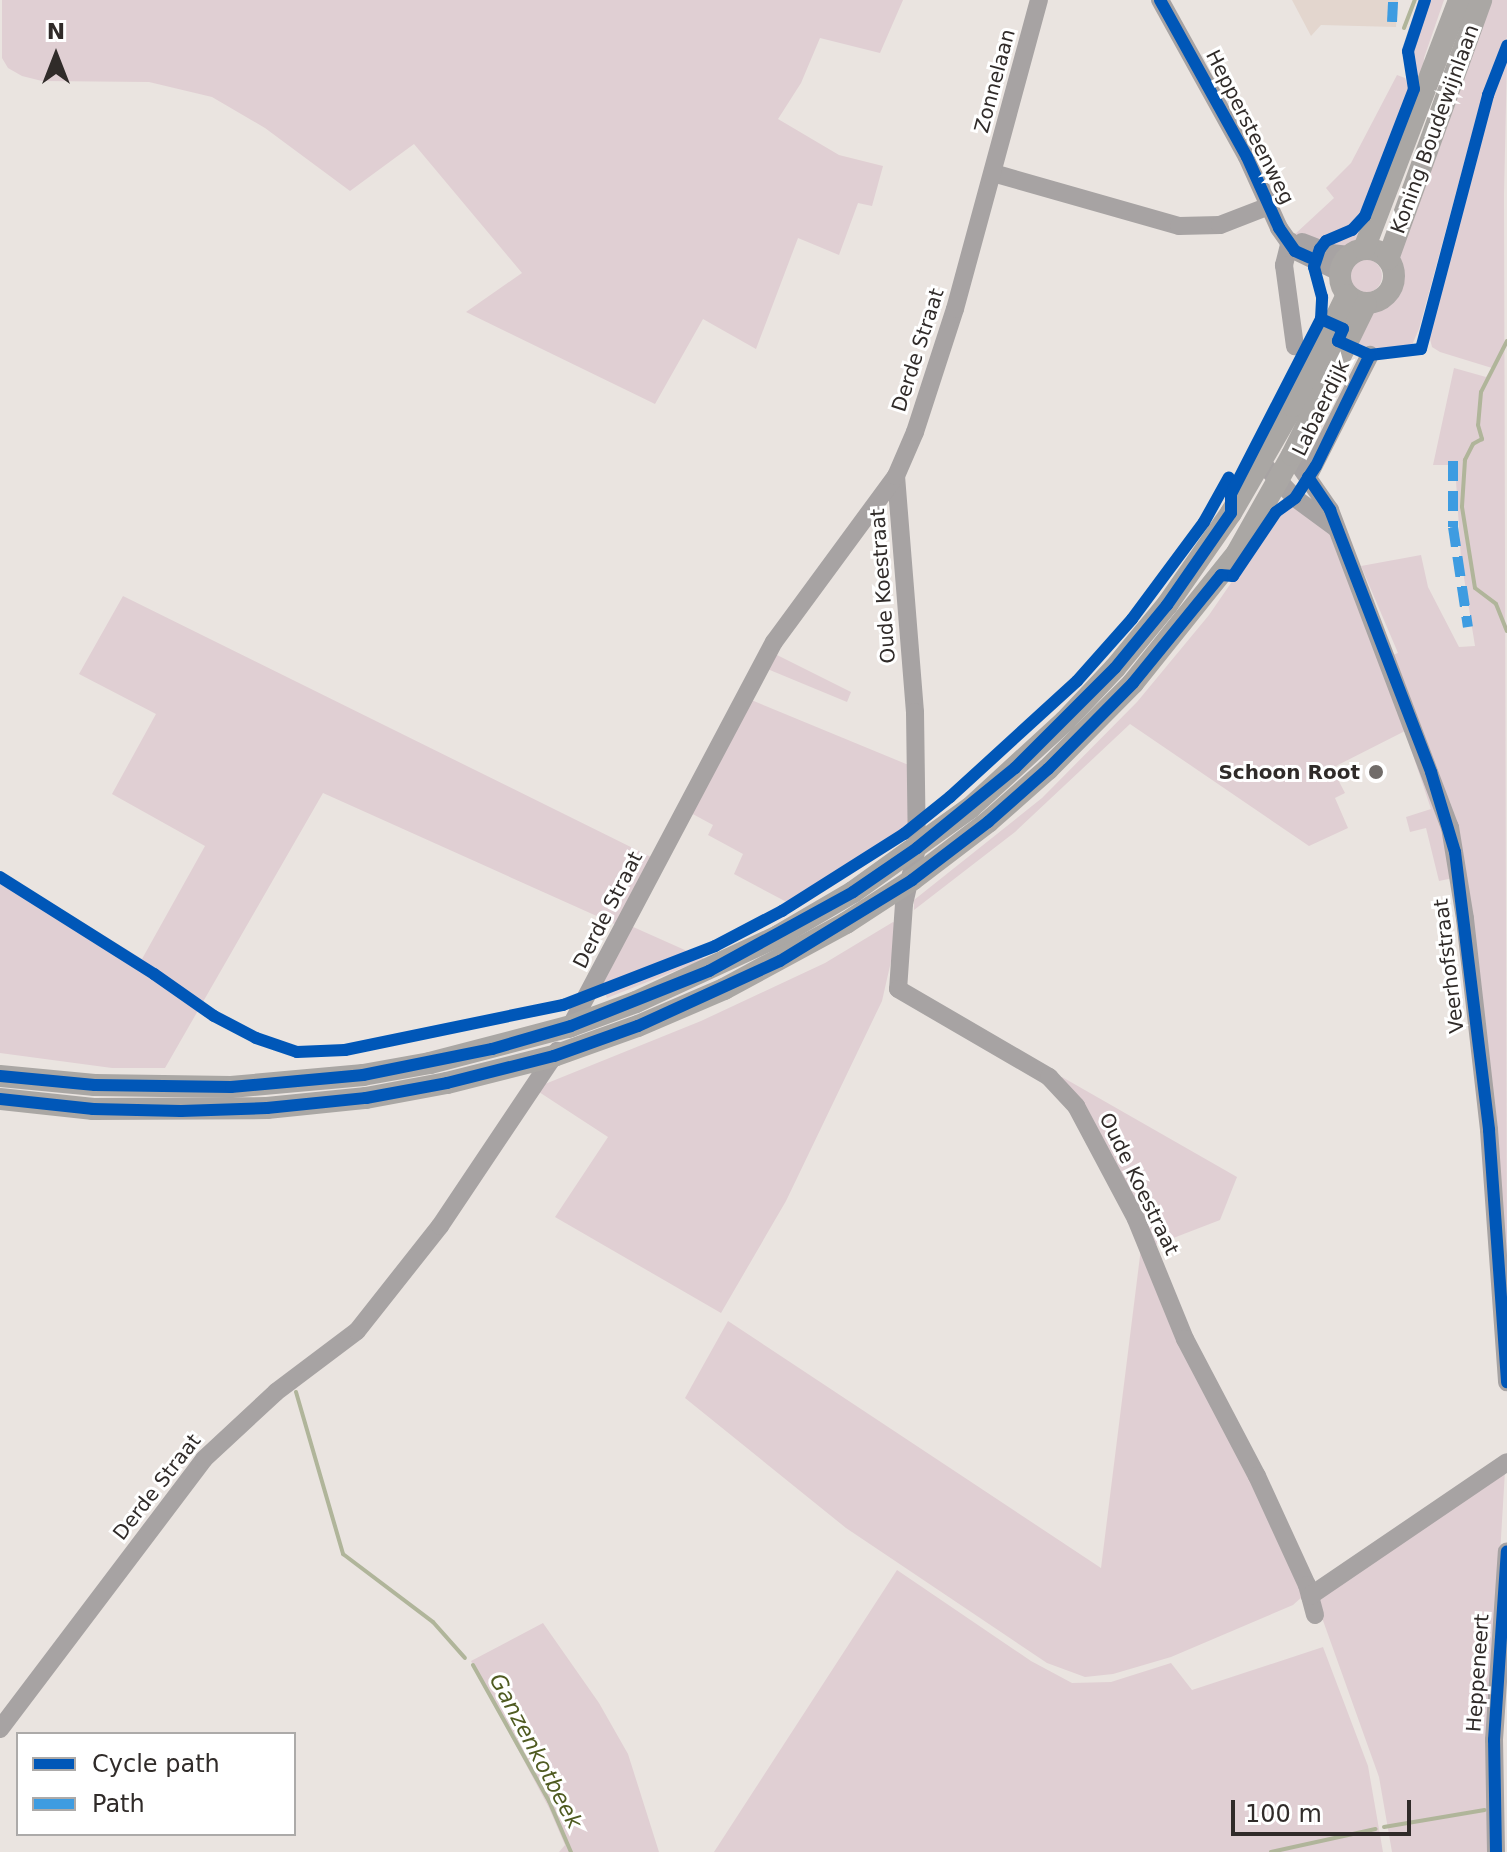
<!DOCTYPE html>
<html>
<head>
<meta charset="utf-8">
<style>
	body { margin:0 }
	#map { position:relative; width:1507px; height:1852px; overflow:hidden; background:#eae4e0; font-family:"DejaVu Sans",sans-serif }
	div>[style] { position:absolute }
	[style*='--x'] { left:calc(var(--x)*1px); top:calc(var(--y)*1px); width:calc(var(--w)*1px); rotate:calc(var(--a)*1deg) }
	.built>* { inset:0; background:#e3d6ce }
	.green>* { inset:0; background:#e0cfd3 }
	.round { border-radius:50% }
	.stream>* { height:4px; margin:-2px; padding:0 2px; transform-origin:2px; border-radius:2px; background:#b0b59a }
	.minor>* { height:18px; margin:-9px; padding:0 9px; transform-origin:9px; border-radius:9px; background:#a7a3a3 }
	.major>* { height:22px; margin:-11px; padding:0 11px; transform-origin:11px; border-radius:11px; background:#aaa7a4 }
	.major>.ring { margin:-11px; padding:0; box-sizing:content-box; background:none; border:22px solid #aaa7a4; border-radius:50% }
	.quiet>* { height:10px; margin-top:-5px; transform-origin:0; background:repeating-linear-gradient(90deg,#3e9ce1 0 20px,transparent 0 30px) }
	.cycleway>* { height:12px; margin:-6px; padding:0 6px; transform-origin:6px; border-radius:6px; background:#0057b8 }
	.dots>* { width:22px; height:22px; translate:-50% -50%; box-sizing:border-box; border:4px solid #fff; border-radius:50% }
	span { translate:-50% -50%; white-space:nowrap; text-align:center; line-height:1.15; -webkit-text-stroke:6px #fff; paint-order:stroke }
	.street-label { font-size:20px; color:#302b29 }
	.poi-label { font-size:20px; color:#302b29; font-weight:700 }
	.right { translate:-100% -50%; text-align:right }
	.water-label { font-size:22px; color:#4f5b21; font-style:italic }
	.legend { position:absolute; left:16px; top:1732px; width:280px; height:104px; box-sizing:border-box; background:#fff; border:2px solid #acaaa9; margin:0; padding:10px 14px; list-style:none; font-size:24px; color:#302b29 }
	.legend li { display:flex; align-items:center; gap:16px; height:40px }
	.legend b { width:40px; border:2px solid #acaaa9 }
	.north { position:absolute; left:16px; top:16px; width:80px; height:80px; -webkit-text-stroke:6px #fff; paint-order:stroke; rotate:0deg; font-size:22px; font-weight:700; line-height:32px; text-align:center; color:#302b29 }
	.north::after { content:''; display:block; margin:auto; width:28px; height:36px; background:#302b29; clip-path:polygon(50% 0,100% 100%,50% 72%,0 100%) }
	.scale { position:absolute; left:1231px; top:1800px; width:180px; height:36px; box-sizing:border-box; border:4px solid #302b29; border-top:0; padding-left:10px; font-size:24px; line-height:28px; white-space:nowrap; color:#302b29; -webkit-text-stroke:6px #fff; paint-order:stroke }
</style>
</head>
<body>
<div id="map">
	<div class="built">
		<i style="clip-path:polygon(1292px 0,1398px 0,1396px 27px,1321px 25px,1311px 36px)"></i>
	</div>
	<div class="green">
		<i style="clip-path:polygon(2px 0,903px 0,880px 53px,820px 38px,801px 83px,778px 119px,839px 155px,883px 166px,872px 206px,858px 203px,839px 255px,798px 238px,756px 349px,703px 319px,655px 404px,466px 312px,522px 273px,414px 144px,350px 191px,265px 128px,212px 97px,149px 82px,42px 81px,22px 76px,8px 68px,2px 58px)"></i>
		<i style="clip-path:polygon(1427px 0,1444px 0,1424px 58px,1423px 79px,1361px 241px,1346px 249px,1327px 244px,1364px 223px,1417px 79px,1412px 45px)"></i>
		<i style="clip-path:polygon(1490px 0,1507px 0,1507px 37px,1478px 112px,1419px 329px,1412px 345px,1405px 350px,1366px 351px,1351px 344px,1372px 311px,1387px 303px,1397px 289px,1400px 276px,1396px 260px)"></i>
		<i style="clip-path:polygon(1507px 59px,1504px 195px,1507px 1282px,1453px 878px,1439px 881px,1426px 828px,1410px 832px,1406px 817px,1431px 809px,1405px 731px,1332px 768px,1345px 793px,1335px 798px,1348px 828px,1309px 846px,1130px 724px,1015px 832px,914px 910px,914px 900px,1042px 798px,1137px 702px,1209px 615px,1277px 516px,1292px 504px,1330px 534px,1382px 659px,1398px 653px,1361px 566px,1421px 555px,1428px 587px,1459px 647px,1475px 646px,1461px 559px,1455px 465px,1433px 465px,1454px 368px,1486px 377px,1492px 368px,1440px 352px,1432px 347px,1429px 335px,1491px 101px)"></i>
		<i style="clip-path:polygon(1397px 75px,1405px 78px,1410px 91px,1363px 215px,1351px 228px,1321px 242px,1294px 235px,1334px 198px,1326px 188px,1351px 163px)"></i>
		<i class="round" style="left:1348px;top:259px;width:34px;height:34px"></i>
		<i style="clip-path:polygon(123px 596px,653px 858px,619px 926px,323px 793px,165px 1068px,112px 1068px,0 1053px,0 871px,142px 959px,205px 846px,112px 794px,156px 714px,79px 674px)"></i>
		<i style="clip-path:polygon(773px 653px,851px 692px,847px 702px,765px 668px)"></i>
		<i style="clip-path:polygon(749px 699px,911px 766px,910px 837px,798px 908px,734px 874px,743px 854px,708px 835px,713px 825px,689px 812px)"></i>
		<i style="clip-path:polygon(893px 922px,899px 926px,882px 1001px,786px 1201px,721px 1313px,555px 1217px,608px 1137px,539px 1092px,545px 1084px,701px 1021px,825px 963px)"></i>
		<i style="clip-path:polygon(631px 926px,705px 959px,607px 998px,602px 986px)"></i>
		<i style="clip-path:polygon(1062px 1077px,1237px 1177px,1220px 1220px,1150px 1247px,1058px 1081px)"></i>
		<i style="clip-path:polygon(1141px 1248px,1262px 1496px,1303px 1596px,1293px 1605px,1171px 1657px,1113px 1674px,1085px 1677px,1047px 1663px,846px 1528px,685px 1398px,728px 1321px,1101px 1568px)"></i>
		<i style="clip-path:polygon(1505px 1471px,1496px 1621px,1490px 1852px,1392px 1852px,1379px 1777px,1316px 1601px)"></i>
		<i style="clip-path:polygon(897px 1570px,1031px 1661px,1072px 1683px,1111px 1682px,1171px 1663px,1192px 1690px,1323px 1647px,1368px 1766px,1383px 1852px,714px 1852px)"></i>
		<i style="clip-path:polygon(543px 1623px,599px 1703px,628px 1754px,659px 1852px,559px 1852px,565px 1845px,549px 1808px,471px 1661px)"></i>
	</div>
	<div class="stream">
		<i style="--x:1404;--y:28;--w:30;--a:-69"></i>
		<i style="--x:1507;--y:341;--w:57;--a:117"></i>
		<i style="--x:1481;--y:392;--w:33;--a:95"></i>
		<i style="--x:1478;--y:425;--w:15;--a:74"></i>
		<i style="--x:1482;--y:439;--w:10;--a:151"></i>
		<i style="--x:1473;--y:444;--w:18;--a:117"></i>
		<i style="--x:1465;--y:460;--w:47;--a:93.7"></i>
		<i style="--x:1462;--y:507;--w:82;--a:80.9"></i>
		<i style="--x:1475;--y:588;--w:26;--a:37"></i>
		<i style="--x:1496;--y:604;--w:29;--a:68"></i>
		<i style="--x:296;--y:1392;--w:169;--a:73.8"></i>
		<i style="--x:343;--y:1554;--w:113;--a:37.1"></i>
		<i style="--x:433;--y:1622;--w:48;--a:48.4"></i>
		<i style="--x:473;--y:1665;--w:156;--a:60.8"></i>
		<i style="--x:549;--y:1801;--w:56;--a:66.7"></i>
		<i style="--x:1384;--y:1827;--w:102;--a:-9.6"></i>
		<i style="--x:1271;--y:1852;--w:107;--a:-12.4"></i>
	</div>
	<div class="minor">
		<i style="--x:1160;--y:0;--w:179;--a:61"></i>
		<i style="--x:1247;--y:157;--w:78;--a:65.7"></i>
		<i style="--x:1279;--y:228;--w:28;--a:55"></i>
		<i style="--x:1295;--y:251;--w:49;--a:25.5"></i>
		<i style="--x:993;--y:173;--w:193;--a:15.9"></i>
		<i style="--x:1179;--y:226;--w:41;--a:-1.4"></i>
		<i style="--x:1220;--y:225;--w:53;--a:-21.2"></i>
		<i style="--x:1290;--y:241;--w:25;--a:104"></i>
		<i style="--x:1284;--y:265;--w:82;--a:82.3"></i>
		<i style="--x:1302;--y:242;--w:31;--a:21"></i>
		<i style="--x:1331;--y:253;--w:18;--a:6"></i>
		<i style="--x:1292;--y:455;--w:67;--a:55.4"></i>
		<i style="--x:1330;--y:510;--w:339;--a:69.3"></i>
		<i style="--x:1450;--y:827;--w:93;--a:80.7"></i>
		<i style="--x:1465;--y:919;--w:212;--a:83.5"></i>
		<i style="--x:1489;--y:1130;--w:253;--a:85.9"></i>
		<i style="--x:1262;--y:463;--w:48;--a:46.7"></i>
		<i style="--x:1295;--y:498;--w:51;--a:36.2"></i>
		<i style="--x:896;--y:476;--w:237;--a:85.4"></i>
		<i style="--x:915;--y:712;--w:136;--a:89.2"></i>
		<i style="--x:917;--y:848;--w:57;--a:103.1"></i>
		<i style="--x:904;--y:904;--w:85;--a:94"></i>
		<i style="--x:898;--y:989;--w:175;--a:30.2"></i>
		<i style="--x:1049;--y:1077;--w:40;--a:47"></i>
		<i style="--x:1076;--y:1106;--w:128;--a:62"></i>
		<i style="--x:1136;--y:1219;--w:130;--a:67.8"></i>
		<i style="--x:1185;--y:1339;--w:155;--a:62.3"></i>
		<i style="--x:1257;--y:1476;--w:120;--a:65.4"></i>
		<i style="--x:1307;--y:1585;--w:31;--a:75"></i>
		<i style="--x:1308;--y:477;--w:137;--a:-63.1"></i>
		<i style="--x:569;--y:1029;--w:438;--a:-62.1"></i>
		<i style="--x:774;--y:642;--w:206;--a:-53.7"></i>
		<i style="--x:896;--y:476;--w:48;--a:-66.6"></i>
		<i style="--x:915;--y:432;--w:129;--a:-72"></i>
		<i style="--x:955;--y:309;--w:320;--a:-74.8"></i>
		<i style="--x:1310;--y:1596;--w:238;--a:-34.2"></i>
		<i style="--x:0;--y:1729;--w:338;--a:-52.9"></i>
		<i style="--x:204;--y:1459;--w:98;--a:-42.9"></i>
		<i style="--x:276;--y:1392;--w:101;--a:-37"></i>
		<i style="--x:357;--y:1331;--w:134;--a:-51.7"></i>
		<i style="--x:440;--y:1226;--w:211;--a:-56.2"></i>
		<i style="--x:1496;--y:1852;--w:112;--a:-91"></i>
		<i style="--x:1494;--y:1740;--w:189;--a:-86.1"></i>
	</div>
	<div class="major">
		<i class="ring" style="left:1340px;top:249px;width:32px;height:32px"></i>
		<i style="--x:1364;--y:249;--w:267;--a:-69.1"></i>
		<i style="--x:1388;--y:259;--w:275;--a:-70.2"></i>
		<i style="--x:0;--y:1076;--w:95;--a:5.4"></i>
		<i style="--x:95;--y:1085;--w:136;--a:0.8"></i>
		<i style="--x:231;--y:1087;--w:133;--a:-5.2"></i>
		<i style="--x:363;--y:1075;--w:68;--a:-10.2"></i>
		<i style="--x:430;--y:1063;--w:146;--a:-14.7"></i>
		<i style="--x:571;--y:1026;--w:69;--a:-20.3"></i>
		<i style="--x:636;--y:1002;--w:157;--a:-24.9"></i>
		<i style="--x:778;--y:936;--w:87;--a:-30.4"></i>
		<i style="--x:853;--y:892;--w:144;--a:-35.7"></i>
		<i style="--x:970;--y:808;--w:129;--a:-42.5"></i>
		<i style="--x:1065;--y:721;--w:73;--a:-46.7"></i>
		<i style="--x:1115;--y:668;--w:82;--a:-50.5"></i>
		<i style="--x:1167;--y:605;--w:112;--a:-55.2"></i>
		<i style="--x:1231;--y:513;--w:124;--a:-59.9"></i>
		<i style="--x:1293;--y:406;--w:123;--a:-64.1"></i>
		<i style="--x:0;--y:1099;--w:94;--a:6.1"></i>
		<i style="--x:93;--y:1109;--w:174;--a:-0.3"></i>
		<i style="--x:267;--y:1108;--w:100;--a:-5.8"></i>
		<i style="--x:366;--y:1098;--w:82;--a:-10.5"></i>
		<i style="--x:447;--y:1083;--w:110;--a:-14.2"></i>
		<i style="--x:554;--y:1056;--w:89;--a:-19.7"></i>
		<i style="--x:638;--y:1026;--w:94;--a:-23.3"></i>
		<i style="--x:724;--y:989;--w:139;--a:-28.4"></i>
		<i style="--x:846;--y:923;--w:79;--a:-33.1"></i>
		<i style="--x:912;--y:880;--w:96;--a:-37.3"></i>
		<i style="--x:988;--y:822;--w:80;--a:-41.5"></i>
		<i style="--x:1048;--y:769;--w:121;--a:-45.3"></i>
		<i style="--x:1133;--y:683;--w:166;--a:-51.3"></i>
		<i style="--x:1237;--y:553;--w:112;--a:-60.7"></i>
		<i style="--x:1292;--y:455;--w:168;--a:-63.9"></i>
	</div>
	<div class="quiet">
		<i style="--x:1392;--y:22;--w:22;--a:-87"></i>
		<i style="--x:1453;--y:461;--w:66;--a:90"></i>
		<i style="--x:1453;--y:527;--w:101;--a:81.5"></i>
	</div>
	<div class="cycleway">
		<i style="--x:1160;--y:0;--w:179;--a:61"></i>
		<i style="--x:1247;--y:157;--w:78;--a:65.7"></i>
		<i style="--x:1279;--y:228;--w:28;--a:55"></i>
		<i style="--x:1295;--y:251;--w:22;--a:24"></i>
		<i style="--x:1321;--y:319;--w:24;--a:24"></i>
		<i style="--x:1343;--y:329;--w:13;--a:113"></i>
		<i style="--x:1338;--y:341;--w:35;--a:24"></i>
		<i style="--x:1370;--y:355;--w:51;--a:-6.7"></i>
		<i style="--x:1421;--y:349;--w:263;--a:-75.2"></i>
		<i style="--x:1488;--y:95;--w:53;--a:-68.8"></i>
		<i style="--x:1308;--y:477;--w:40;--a:56"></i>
		<i style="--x:1330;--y:510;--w:281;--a:68.9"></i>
		<i style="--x:1431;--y:772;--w:84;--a:73.3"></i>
		<i style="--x:1455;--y:852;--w:280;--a:83"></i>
		<i style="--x:1489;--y:1130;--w:253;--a:85.9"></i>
		<i style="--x:0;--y:877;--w:182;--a:32.2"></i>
		<i style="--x:154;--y:974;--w:73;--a:35"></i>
		<i style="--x:214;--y:1016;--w:47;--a:27.6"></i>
		<i style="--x:256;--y:1038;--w:43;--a:18.9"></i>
		<i style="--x:297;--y:1052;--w:48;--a:-2.4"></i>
		<i style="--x:345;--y:1050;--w:223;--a:-11.7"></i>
		<i style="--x:563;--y:1005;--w:163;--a:-21.2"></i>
		<i style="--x:715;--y:946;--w:76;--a:-27.6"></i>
		<i style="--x:782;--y:911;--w:144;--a:-32.3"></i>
		<i style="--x:904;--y:834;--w:59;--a:-38.8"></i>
		<i style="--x:950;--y:797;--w:172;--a:-42.4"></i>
		<i style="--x:1077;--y:681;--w:83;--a:-48.4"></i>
		<i style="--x:1132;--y:619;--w:121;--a:-53.4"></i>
		<i style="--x:1204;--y:522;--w:51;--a:-60.9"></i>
		<i style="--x:0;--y:1076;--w:95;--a:5.4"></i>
		<i style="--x:95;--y:1085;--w:136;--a:0.8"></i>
		<i style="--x:231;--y:1087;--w:133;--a:-5.2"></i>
		<i style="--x:363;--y:1075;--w:132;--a:-11.4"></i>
		<i style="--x:492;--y:1049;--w:82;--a:-16.2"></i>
		<i style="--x:571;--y:1026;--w:149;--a:-21.7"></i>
		<i style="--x:709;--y:971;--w:164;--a:-28.7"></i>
		<i style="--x:853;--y:892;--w:78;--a:-34.5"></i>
		<i style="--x:917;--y:848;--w:127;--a:-39.2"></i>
		<i style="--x:1015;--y:768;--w:141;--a:-45"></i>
		<i style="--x:1115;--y:668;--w:82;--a:-50.5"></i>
		<i style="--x:1167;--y:605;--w:112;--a:-55.2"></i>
		<i style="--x:1231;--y:513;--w:19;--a:-90"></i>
		<i style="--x:1231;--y:494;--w:197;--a:-62.8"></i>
		<i style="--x:1321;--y:319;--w:22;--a:-87"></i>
		<i style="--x:1322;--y:297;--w:31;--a:-105"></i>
		<i style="--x:1314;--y:267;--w:19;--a:-72"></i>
		<i style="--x:1320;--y:249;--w:10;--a:-53"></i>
		<i style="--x:1326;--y:241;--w:28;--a:-23"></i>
		<i style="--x:1352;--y:230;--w:19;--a:-47"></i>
		<i style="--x:1365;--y:216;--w:136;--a:-68.9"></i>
		<i style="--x:1414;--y:89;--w:38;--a:-99"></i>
		<i style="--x:1408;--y:51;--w:54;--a:-71.6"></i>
		<i style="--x:0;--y:1099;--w:94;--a:6.1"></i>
		<i style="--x:93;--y:1109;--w:88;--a:1.3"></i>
		<i style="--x:181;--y:1111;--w:86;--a:-2"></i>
		<i style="--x:267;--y:1108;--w:100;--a:-5.8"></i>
		<i style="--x:366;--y:1098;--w:82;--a:-10.5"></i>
		<i style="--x:447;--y:1083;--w:110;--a:-14.2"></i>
		<i style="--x:554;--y:1056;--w:89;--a:-19.7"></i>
		<i style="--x:638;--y:1026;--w:156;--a:-24.6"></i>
		<i style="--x:780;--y:961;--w:155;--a:-31.5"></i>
		<i style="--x:912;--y:880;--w:96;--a:-37.3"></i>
		<i style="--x:988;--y:822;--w:80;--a:-41.5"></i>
		<i style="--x:1048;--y:769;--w:121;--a:-45.3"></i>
		<i style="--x:1133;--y:683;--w:139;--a:-50.8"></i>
		<i style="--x:1221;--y:575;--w:12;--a:5"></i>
		<i style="--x:1233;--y:576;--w:77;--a:-56.1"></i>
		<i style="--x:1276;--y:512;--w:24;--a:-36"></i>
		<i style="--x:1295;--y:498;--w:38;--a:-57"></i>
		<i style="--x:1316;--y:466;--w:123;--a:-64.1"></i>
		<i style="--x:1496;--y:1852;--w:112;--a:-91"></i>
		<i style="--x:1494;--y:1740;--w:189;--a:-86.1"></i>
	</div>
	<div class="dots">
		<i style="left:1376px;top:772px;background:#716c69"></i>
	</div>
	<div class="street-label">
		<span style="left:995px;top:81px;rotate:-75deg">Zonnelaan</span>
		<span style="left:1250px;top:127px;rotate:63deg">Heppersteenweg</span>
		<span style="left:1435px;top:129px;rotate:-70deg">Koning Boudewijnlaan</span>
		<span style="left:918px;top:350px;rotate:-72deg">Derde Straat</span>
		<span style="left:1321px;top:408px;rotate:-64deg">Labaerdijk</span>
		<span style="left:883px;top:586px;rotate:-94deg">Oude Koestraat</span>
		<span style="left:608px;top:910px;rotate:-63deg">Derde Straat</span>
		<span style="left:1449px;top:966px;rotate:-97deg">Veerhofstraat</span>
		<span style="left:1139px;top:1184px;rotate:64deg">Oude Koestraat</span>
		<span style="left:157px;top:1487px;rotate:-52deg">Derde Straat</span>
		<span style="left:1478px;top:1673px;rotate:-86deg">Heppeneert</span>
	</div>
	<div class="poi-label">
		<span class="right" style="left:1360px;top:772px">Schoon Root</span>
	</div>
	<div class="water-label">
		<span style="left:536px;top:1751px;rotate:62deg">Ganzenkotbeek</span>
	</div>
	<ul class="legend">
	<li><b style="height:10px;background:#0057b8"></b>Cycle path</li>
	<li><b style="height:10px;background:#3e9ce1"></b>Path</li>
	</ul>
	<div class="north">N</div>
	<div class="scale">100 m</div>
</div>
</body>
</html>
